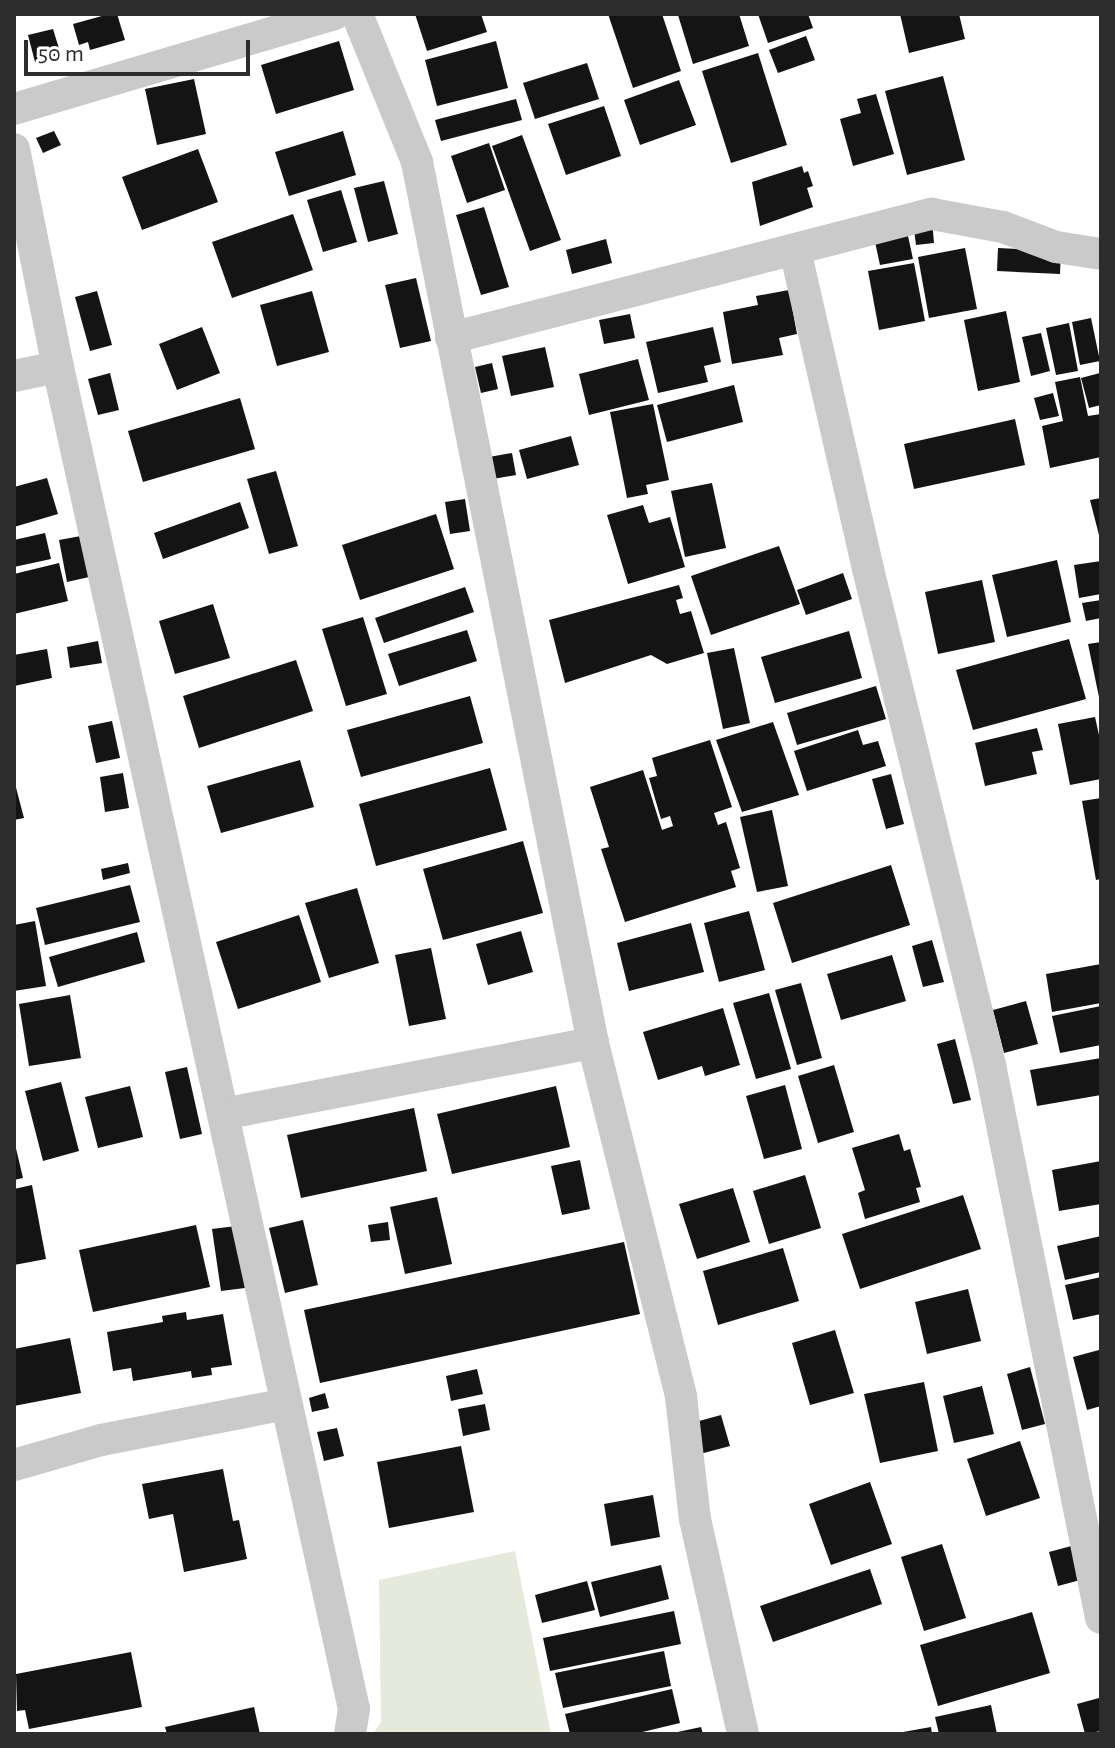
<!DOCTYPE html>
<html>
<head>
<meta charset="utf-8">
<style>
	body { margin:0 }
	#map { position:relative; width:1115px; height:1748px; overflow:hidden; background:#fff; font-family:"Alegreya Sans",sans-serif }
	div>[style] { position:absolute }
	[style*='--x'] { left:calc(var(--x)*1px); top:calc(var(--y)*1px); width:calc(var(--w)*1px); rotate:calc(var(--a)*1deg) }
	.green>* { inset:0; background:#e5eadc }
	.building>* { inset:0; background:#141414 }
	.minor>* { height:32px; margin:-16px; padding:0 16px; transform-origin:16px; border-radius:16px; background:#cacaca }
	span { translate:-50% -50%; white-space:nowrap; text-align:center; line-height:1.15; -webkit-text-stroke:8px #fff; paint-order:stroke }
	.frame { position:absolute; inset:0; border:16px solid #2d2d2d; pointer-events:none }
	.scale { position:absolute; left:24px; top:40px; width:226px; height:36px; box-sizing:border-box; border:4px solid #2d2d2d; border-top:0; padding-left:10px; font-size:24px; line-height:28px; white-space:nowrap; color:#2d2d2d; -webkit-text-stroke:6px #fff; paint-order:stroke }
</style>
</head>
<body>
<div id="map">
	<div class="green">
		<i style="clip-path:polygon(515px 1551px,551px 1734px,373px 1734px,381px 1722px,379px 1580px)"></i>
	</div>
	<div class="building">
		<i style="clip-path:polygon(109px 14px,117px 14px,125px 40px,90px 50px,88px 42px,79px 45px,73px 24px)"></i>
		<i style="clip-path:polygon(415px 14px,481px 14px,487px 32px,427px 51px)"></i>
		<i style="clip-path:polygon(608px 14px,662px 14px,681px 71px,633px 88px)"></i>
		<i style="clip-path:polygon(739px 14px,749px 46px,693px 64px,678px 15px)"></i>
		<i style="clip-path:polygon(758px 14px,808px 14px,813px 28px,768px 43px)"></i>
		<i style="clip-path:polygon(900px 14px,959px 14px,965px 39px,909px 53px)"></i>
		<i style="clip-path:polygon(53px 29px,61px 55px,35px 62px,28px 35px)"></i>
		<i style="clip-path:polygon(806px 36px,815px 60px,778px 73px,769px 50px)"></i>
		<i style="clip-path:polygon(339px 41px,354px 90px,276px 114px,261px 65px)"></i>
		<i style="clip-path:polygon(496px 41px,508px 88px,437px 106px,425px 60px)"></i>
		<i style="clip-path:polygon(758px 53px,787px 145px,731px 163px,702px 71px)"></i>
		<i style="clip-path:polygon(587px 63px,599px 99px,535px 119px,523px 83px)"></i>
		<i style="clip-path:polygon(943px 76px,965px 160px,907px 175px,885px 91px)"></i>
		<i style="clip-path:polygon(194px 79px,206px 134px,157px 145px,145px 89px)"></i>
		<i style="clip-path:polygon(679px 80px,696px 125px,640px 145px,624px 100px)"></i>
		<i style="clip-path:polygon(876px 94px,894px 154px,853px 166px,840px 119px,861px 113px,857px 99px)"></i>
		<i style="clip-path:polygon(516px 99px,522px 120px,441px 141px,435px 120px)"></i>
		<i style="clip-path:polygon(604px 106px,621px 156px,566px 175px,548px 124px)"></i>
		<i style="clip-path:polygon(54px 131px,61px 145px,43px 153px,36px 138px)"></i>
		<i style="clip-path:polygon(343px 131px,356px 175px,289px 196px,275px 152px)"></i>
		<i style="clip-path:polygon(522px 135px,561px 240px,530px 251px,492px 146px)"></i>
		<i style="clip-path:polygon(489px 143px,505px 190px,467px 203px,451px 156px)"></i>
		<i style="clip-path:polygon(198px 149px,218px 202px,142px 230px,122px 177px)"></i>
		<i style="clip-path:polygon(802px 166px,804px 173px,808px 171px,813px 186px,807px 188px,813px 207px,760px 226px,752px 182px)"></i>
		<i style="clip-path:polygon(384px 181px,398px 234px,368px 242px,354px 188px)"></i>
		<i style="clip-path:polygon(341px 190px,357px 242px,323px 252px,307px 200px)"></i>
		<i style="clip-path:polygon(484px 207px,509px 287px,481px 295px,456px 215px)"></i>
		<i style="clip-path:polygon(293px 214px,313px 270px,232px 298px,212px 242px)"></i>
		<i style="clip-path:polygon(932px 220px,934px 243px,916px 245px,913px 222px)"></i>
		<i style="clip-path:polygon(906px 227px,913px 259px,880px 265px,873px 233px)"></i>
		<i style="clip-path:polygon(606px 239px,612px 263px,572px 274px,566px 250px)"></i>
		<i style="clip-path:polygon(965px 248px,977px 309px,929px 318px,918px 257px)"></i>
		<i style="clip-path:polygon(998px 248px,1061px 251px,1060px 274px,997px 271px)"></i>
		<i style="clip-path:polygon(914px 263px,925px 321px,879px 330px,868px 271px)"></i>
		<i style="clip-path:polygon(416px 278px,431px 341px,400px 348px,385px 285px)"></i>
		<i style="clip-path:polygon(789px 290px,797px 334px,779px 338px,783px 355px,732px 364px,723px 312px,758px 305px,756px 296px)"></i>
		<i style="clip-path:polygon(97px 291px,112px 345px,90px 351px,75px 297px)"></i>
		<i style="clip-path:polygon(312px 291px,329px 352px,277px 366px,260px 305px)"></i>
		<i style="clip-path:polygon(1006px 311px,1020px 382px,978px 391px,964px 320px)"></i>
		<i style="clip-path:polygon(630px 314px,635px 338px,604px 344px,599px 320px)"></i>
		<i style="clip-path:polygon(1091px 318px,1100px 361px,1080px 365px,1072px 322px)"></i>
		<i style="clip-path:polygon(1069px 323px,1078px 371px,1056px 375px,1046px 328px)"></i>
		<i style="clip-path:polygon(202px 327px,220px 373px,177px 390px,159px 344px)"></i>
		<i style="clip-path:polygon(713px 327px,721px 362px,704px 366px,708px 382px,658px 393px,646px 342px)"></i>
		<i style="clip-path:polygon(1041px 333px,1050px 371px,1031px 376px,1022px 337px)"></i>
		<i style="clip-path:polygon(545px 347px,554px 387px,511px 396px,502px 356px)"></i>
		<i style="clip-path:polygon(638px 359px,649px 400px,589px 415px,579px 374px)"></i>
		<i style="clip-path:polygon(492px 363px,498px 389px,481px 393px,475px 367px)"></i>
		<i style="clip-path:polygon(110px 373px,119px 410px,98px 415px,88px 379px)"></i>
		<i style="clip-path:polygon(1100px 373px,1101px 405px,1089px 408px,1081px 378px)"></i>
		<i style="clip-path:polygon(1080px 377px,1088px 416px,1101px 414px,1101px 457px,1050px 468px,1042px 426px,1063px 421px,1055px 382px)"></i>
		<i style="clip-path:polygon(734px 385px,743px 422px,667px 442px,657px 405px)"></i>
		<i style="clip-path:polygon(1053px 393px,1059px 416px,1040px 420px,1034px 398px)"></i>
		<i style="clip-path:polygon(240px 398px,255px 449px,143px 482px,128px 431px)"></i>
		<i style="clip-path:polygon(653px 404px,669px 480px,646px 485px,648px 494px,627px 498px,610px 412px)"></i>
		<i style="clip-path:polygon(1015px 419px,1025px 465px,914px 489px,904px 444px)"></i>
		<i style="clip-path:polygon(571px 436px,579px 465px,527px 479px,519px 450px)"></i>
		<i style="clip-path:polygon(512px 453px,516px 475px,493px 479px,489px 457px)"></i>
		<i style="clip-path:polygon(276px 471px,298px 546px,269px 554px,247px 479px)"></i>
		<i style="clip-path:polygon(47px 478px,58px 514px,14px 527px,14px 487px)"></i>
		<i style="clip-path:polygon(712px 483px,726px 548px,685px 557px,671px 491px)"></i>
		<i style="clip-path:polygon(1101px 498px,1101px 539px,1100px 539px,1090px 500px)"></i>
		<i style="clip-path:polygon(465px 499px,470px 531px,450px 534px,445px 502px)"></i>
		<i style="clip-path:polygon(240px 502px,249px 528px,163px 559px,154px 533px)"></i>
		<i style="clip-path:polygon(643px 505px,649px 523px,670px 517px,685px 567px,628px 584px,607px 515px)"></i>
		<i style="clip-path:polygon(436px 514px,454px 569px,360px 600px,342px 545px)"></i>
		<i style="clip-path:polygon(45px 533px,51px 559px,14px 567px,14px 540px)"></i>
		<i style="clip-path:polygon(81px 536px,89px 577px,67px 582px,59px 540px)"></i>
		<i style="clip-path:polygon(779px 546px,800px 604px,711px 635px,691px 576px)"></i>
		<i style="clip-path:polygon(1057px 560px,1071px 622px,1007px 637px,992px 575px)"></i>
		<i style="clip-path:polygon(1101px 561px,1101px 594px,1079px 598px,1074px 565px)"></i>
		<i style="clip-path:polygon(59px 563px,68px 601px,14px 614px,14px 574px)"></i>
		<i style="clip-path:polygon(843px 573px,852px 599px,806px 615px,797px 590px)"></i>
		<i style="clip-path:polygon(982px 580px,995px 642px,938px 654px,925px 592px)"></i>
		<i style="clip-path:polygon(679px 585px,683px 598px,676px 600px,680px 614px,691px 611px,704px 653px,667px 664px,651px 655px,565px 683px,549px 620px)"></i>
		<i style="clip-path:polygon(465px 587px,474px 612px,384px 643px,375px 618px)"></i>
		<i style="clip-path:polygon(1101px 600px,1101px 618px,1086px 621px,1082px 603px)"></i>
		<i style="clip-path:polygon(213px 604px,230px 658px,175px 674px,159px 621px)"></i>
		<i style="clip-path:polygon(363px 617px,387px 694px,346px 706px,322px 629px)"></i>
		<i style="clip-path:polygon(467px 630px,477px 661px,399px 686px,388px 654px)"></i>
		<i style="clip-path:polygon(849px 631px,862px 678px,775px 703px,761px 657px)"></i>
		<i style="clip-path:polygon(1069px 639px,1086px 699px,973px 730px,956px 670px)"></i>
		<i style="clip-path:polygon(98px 641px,102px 663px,70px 668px,67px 647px)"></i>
		<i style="clip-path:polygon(1101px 642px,1101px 702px,1100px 702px,1088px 644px)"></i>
		<i style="clip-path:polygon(734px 648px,750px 723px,723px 729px,707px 653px)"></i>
		<i style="clip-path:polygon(47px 649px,52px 678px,14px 686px,14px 655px)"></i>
		<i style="clip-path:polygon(296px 660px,313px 711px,199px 748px,183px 696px)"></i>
		<i style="clip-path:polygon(876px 686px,886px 719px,797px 745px,787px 713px)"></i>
		<i style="clip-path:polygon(470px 696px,483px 743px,361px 777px,347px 730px)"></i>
		<i style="clip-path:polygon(1095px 717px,1101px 744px,1101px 779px,1070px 785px,1058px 724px)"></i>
		<i style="clip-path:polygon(112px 721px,120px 758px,96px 763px,88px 726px)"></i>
		<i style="clip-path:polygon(773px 722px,799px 795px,742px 812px,716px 740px)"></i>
		<i style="clip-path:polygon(1037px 728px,1043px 750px,1032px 752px,1037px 774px,985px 786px,975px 743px)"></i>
		<i style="clip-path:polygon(858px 730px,863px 745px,878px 741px,886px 766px,807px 791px,794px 751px)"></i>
		<i style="clip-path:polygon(710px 740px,732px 807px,714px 813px,718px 825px,726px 822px,740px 868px,731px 871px,736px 887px,625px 922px,601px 849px,609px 847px,590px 787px,643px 770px,662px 830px,673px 826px,670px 816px,661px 819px,649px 778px,657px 776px,652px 758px)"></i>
		<i style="clip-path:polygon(300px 760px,314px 807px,221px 833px,207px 786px)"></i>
		<i style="clip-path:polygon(490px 768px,507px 830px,376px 866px,359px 804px)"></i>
		<i style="clip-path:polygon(123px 773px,129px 808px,105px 812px,100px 777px)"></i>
		<i style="clip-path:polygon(891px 774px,904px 824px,886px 829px,872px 779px)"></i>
		<i style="clip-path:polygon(14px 780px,24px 818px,14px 820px)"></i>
		<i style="clip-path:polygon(1101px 798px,1101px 879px,1096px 880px,1082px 801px)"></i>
		<i style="clip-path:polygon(772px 810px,788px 886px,757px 892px,740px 817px)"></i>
		<i style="clip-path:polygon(523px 841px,543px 913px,443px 940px,423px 869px)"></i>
		<i style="clip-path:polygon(128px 863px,130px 873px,103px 880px,101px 869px)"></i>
		<i style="clip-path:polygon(891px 865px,910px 925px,792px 963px,773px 903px)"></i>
		<i style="clip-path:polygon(130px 885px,140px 922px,45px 945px,36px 908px)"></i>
		<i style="clip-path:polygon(357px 888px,379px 963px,329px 978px,305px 903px)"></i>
		<i style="clip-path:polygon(749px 911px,765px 970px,719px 982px,704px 923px)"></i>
		<i style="clip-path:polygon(299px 915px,321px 982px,238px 1009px,216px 942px)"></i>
		<i style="clip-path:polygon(35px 921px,46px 986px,14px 991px,14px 925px)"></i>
		<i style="clip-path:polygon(691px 923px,704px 972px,629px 991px,617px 943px)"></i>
		<i style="clip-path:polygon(521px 931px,533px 972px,488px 985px,476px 944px)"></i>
		<i style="clip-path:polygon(137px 932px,145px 962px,58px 987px,49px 957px)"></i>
		<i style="clip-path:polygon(932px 940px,944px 982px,923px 987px,912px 946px)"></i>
		<i style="clip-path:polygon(431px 948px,446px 1019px,409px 1026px,395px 955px)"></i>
		<i style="clip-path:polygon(892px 955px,906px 1001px,841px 1020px,827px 974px)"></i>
		<i style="clip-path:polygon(1101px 964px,1101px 1003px,1052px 1012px,1046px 974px)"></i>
		<i style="clip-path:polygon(801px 983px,822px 1058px,797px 1065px,775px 990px)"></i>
		<i style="clip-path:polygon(769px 993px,791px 1069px,756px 1079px,733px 1003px)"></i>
		<i style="clip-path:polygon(70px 995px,81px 1058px,29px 1066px,19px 1004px)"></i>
		<i style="clip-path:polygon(1026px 1001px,1038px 1044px,1004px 1053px,993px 1010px)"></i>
		<i style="clip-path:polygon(1101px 1006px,1101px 1045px,1060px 1053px,1052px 1016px)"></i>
		<i style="clip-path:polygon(723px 1008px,740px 1065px,705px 1076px,702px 1066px,658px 1080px,643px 1032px)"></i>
		<i style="clip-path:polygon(955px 1039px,971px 1100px,953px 1104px,937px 1044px)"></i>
		<i style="clip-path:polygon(1101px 1058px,1101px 1095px,1037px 1106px,1030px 1070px)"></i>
		<i style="clip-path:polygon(834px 1065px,854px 1132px,818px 1143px,798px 1076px)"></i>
		<i style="clip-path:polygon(187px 1067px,202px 1134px,180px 1139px,165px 1072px)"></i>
		<i style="clip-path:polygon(61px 1082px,79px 1151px,43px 1161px,25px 1091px)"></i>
		<i style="clip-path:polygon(785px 1085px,802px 1149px,764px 1159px,746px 1096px)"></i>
		<i style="clip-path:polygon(130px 1086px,143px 1137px,98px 1148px,85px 1097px)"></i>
		<i style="clip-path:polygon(556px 1086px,570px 1147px,452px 1174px,437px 1114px)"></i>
		<i style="clip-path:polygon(414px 1108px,427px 1171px,301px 1198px,287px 1135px)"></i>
		<i style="clip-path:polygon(899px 1134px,904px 1151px,910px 1149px,921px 1187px,916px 1188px,920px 1202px,865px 1219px,858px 1193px,865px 1190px,852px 1148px)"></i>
		<i style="clip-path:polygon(14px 1140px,23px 1178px,14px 1180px)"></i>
		<i style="clip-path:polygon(580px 1160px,590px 1209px,562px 1215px,551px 1166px)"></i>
		<i style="clip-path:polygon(1101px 1161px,1101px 1204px,1059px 1211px,1052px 1170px)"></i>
		<i style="clip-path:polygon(805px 1175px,821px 1228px,769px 1244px,753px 1191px)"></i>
		<i style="clip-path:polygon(32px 1185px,46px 1259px,14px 1265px,14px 1189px)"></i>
		<i style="clip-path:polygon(733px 1188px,750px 1242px,697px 1259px,679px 1204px)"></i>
		<i style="clip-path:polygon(963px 1195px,981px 1249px,860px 1289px,842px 1234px)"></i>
		<i style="clip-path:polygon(437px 1197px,452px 1264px,405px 1274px,390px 1207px)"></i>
		<i style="clip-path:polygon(303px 1220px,318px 1285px,285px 1293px,269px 1228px)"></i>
		<i style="clip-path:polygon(388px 1222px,390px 1240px,371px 1242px,368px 1225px)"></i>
		<i style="clip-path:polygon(196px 1225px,210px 1287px,93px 1312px,79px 1250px)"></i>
		<i style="clip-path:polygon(236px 1226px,245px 1288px,221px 1291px,212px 1229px)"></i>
		<i style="clip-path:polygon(1101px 1236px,1101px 1272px,1065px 1280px,1057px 1246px)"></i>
		<i style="clip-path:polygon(624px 1242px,640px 1314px,320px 1383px,304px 1310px)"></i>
		<i style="clip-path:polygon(783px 1248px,799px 1301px,718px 1325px,703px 1271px)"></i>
		<i style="clip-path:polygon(1101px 1277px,1101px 1314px,1073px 1320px,1065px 1285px)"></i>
		<i style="clip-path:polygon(968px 1289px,981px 1341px,927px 1354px,915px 1302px)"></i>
		<i style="clip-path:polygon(186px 1312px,187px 1320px,223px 1314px,232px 1365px,211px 1368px,212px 1375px,192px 1378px,191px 1371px,133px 1381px,131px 1368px,113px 1371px,107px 1332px,163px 1322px,162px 1316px)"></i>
		<i style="clip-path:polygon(835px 1330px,854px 1393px,810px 1405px,792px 1343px)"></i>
		<i style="clip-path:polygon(70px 1338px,81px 1393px,14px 1406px,14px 1349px)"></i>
		<i style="clip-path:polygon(1099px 1350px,1101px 1406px,1087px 1410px,1073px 1357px)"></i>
		<i style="clip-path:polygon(1030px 1367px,1045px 1424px,1022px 1430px,1007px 1374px)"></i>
		<i style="clip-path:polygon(477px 1369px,483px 1394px,451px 1401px,446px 1376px)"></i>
		<i style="clip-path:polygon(924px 1382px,938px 1451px,880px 1463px,864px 1394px)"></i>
		<i style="clip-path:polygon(982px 1386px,994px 1434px,954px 1443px,943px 1396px)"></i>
		<i style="clip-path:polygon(325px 1393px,329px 1408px,312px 1412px,309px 1398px)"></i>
		<i style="clip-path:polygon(485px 1404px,490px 1430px,463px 1436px,458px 1409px)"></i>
		<i style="clip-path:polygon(721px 1415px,730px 1446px,700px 1454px,692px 1423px)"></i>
		<i style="clip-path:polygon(337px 1428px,344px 1456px,324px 1461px,317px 1432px)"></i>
		<i style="clip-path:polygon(1020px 1441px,1040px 1498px,986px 1516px,967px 1459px)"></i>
		<i style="clip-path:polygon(461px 1446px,474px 1512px,389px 1528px,377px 1462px)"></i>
		<i style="clip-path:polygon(223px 1469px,233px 1521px,239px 1520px,247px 1559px,184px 1572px,173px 1514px,149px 1519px,142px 1484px)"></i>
		<i style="clip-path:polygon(870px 1482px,892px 1544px,831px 1565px,809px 1504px)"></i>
		<i style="clip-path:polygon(653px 1495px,660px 1537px,611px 1546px,604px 1504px)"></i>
		<i style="clip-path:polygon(942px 1544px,966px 1618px,924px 1631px,901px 1557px)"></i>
		<i style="clip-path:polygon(1075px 1545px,1084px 1579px,1058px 1586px,1049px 1552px)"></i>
		<i style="clip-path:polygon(661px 1565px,669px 1599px,600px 1617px,591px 1582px)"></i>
		<i style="clip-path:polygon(870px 1569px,882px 1604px,773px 1642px,760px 1606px)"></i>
		<i style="clip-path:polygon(587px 1581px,595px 1610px,542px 1623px,535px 1595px)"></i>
		<i style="clip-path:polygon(674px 1611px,681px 1644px,550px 1671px,543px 1638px)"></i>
		<i style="clip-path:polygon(1032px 1612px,1050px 1673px,938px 1706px,920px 1645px)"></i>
		<i style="clip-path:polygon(664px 1651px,671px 1686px,563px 1708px,555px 1673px)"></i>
		<i style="clip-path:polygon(131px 1652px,142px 1707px,29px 1729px,25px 1710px,17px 1711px,16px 1674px)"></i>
		<i style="clip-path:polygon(672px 1689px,680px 1723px,634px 1734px,570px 1734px,565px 1714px)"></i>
		<i style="clip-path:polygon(1099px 1698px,1101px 1731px,1085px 1734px,1077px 1704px)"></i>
		<i style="clip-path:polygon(991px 1705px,997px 1734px,939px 1734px,935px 1717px)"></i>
		<i style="clip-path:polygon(254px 1707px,260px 1734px,167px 1734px,165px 1727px)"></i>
		<i style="clip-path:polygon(701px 1727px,703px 1734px,674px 1734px,673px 1733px)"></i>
		<i style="clip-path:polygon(931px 1727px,932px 1734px,903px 1734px,903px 1732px)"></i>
	</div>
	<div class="minor">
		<i style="--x:357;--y:14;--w:160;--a:67.9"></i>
		<i style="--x:417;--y:162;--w:898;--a:78.7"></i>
		<i style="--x:593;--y:1043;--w:365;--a:76"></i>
		<i style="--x:681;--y:1397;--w:123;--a:83.5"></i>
		<i style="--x:695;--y:1519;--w:220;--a:77.4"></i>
		<i style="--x:14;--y:109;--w:334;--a:-16.5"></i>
		<i style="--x:14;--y:149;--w:222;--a:78.6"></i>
		<i style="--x:58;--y:367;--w:1374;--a:77.56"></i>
		<i style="--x:354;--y:1709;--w:25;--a:99"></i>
		<i style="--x:795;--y:250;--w:327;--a:77.1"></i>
		<i style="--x:868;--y:569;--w:511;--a:76.18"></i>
		<i style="--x:990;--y:1065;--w:564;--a:78.65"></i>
		<i style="--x:451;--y:338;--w:497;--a:-14.5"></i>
		<i style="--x:932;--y:214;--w:72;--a:10.4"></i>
		<i style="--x:1003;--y:227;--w:57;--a:20.7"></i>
		<i style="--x:1056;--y:247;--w:46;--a:8.8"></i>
		<i style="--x:14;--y:376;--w:45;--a:-11.6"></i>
		<i style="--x:223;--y:1114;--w:377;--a:-10.9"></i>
		<i style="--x:14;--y:1465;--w:91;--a:-16"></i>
		<i style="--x:101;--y:1440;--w:188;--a:-11"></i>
	</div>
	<div class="frame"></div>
	<div class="scale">50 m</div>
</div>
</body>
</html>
